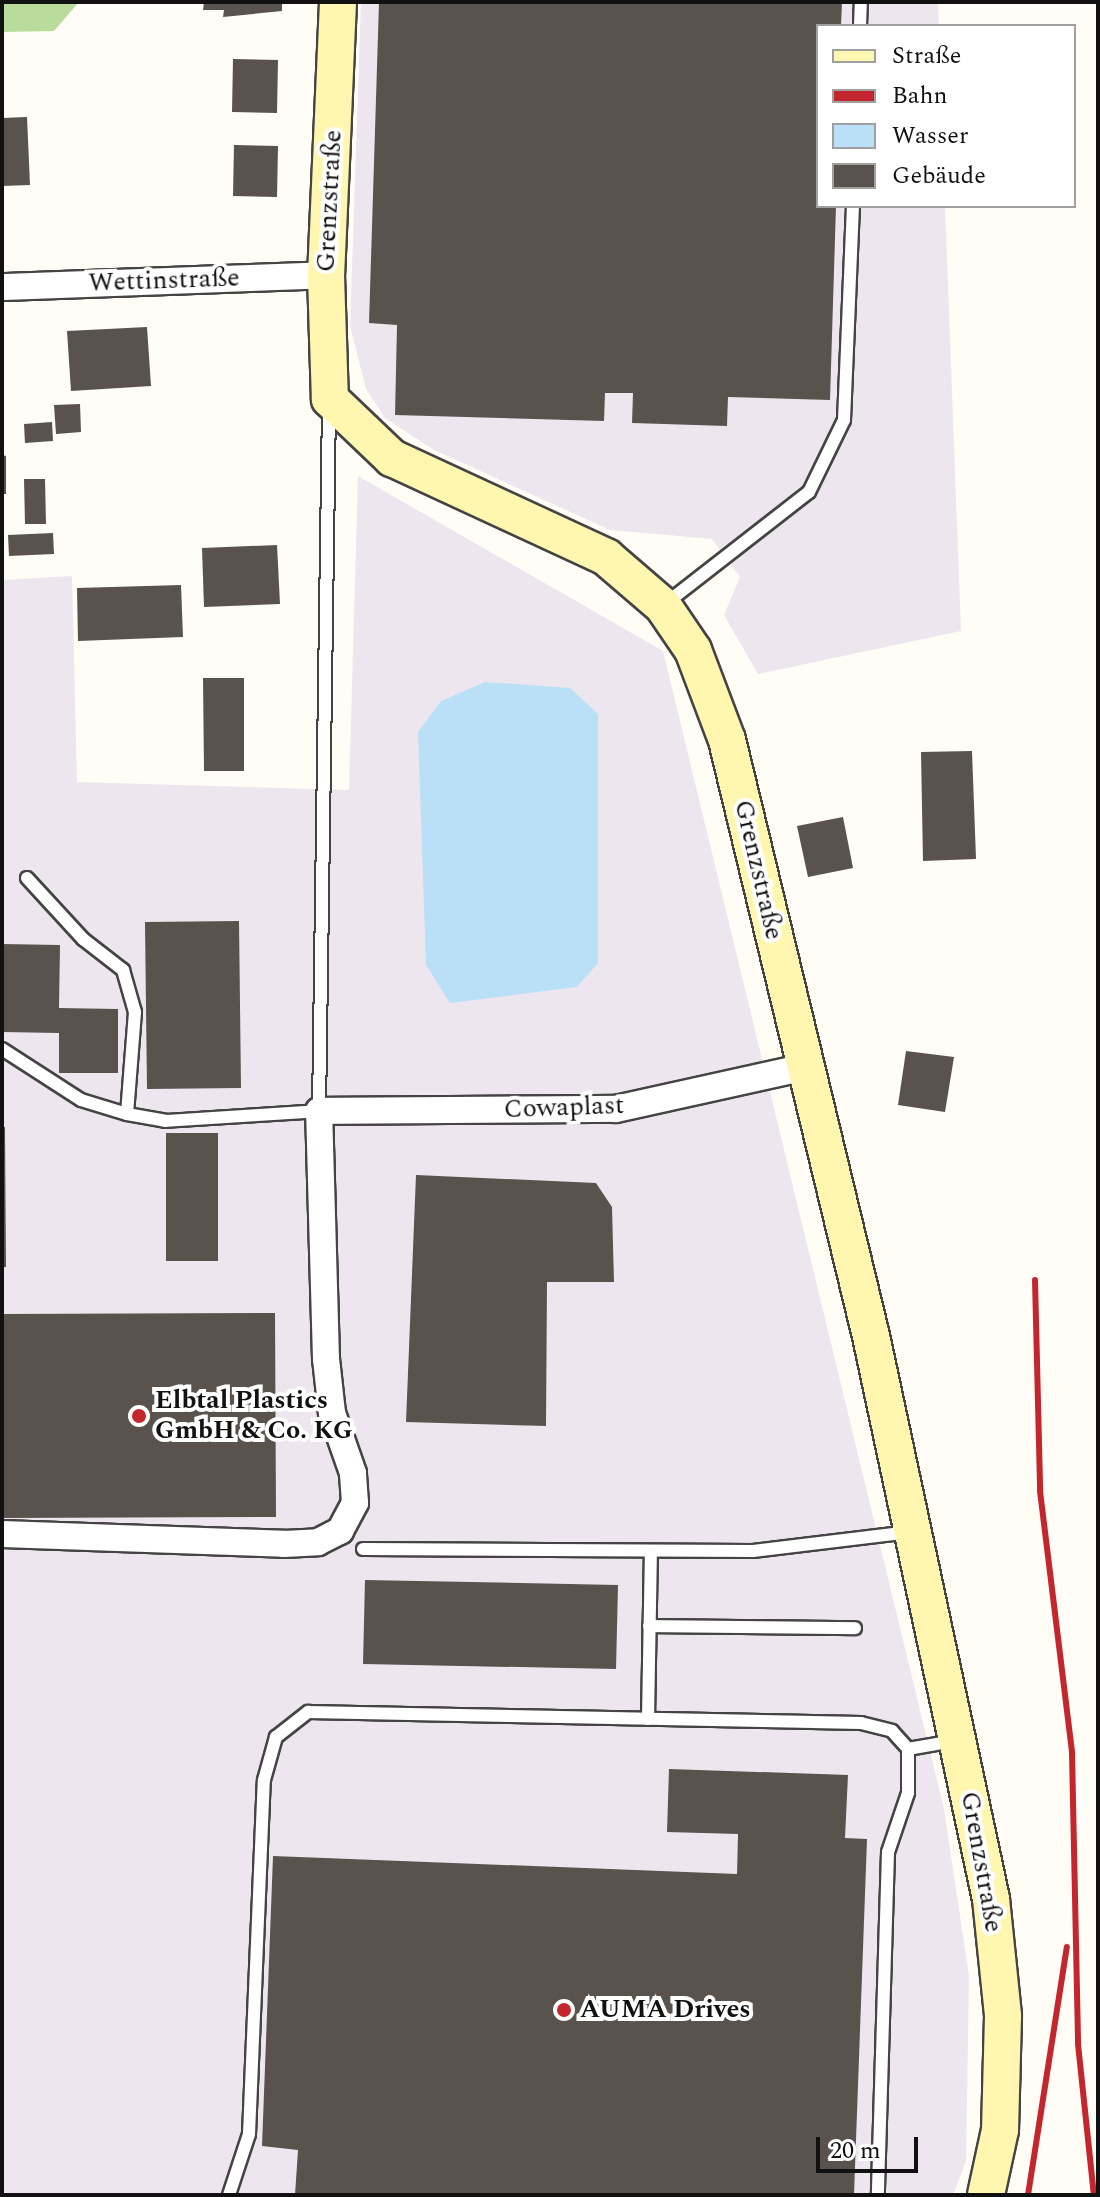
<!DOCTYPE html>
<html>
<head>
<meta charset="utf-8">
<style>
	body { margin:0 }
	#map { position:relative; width:1100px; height:2197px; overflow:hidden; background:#fffdf5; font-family:Spectral,serif }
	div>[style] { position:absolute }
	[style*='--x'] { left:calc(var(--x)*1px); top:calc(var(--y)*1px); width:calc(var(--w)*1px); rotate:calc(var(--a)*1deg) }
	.industrial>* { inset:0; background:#eee6ef }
	.forest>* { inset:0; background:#b9dc9c }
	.water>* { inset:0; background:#b9e0f7 }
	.building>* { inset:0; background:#5a524d }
	.roads { filter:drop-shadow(2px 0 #444) drop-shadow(-2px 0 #444) drop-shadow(0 2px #444) drop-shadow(0 -2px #444) }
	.lane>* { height:12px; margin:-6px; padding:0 6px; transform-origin:6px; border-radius:6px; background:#fff }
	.street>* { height:26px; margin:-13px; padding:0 13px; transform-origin:13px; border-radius:13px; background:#fff }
	.secondary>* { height:36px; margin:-18px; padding:0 18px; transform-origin:18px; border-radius:18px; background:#fff6b0 }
	.rail>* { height:6px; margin:-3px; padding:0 3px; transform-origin:3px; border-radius:3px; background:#c4262e }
	.dots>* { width:22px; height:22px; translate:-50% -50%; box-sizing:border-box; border:4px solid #fff; border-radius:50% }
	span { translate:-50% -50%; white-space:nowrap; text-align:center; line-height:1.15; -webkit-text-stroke:8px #fff; paint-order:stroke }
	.street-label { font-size:26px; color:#111 }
	.poi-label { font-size:26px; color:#111; font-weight:700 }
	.left { translate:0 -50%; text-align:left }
	.frame { position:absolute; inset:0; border:4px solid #111; pointer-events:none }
	.legend { position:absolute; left:816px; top:24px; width:260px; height:184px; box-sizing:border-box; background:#fff; border:2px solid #a0a0a0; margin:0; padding:10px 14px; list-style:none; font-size:24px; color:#111 }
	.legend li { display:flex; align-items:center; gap:16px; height:40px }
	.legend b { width:40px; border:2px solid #a0a0a0 }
	.scale { position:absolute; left:816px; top:2137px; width:102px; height:36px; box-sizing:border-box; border:4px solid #111; border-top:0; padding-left:10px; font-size:24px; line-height:28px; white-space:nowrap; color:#111; -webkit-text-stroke:6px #fff; paint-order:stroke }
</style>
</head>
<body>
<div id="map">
	<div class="industrial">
		<i style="clip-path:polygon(361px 2px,938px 2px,939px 26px,818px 26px,818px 206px,945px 206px,961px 631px,758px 674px,724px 615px,740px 577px,712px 539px,610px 530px,434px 450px,385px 418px,366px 389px,350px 326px)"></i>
		<i style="clip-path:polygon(358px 476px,663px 651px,944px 1809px,969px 1976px,966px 2161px,953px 2195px,2px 2195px,2px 580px,72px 576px,77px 782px,349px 790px)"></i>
	</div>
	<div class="forest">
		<i style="clip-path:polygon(2px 2px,79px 2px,54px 31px,2px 32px)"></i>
	</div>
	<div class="water">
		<i style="clip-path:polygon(485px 682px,570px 688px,598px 714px,598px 963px,577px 987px,450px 1003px,426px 965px,418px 732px,441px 701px)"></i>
	</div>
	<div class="building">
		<i style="clip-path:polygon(204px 2px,282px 2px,282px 11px,223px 17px,224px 10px,203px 10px)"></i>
		<i style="clip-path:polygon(379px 2px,842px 2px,841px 26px,818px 26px,818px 206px,836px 206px,830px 400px,728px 397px,727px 426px,632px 423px,633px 393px,605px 393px,604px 421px,395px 415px,397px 325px,369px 323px)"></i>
		<i style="clip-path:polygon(233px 59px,278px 60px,277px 113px,232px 112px)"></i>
		<i style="clip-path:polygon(27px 117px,30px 185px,2px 186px,2px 118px)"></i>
		<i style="clip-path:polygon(234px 145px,278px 146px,277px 197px,233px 196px)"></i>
		<i style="clip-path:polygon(147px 327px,151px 386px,71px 391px,67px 331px)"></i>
		<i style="clip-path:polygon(80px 404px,81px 432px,56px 434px,54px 405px)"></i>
		<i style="clip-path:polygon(52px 422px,53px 441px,25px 443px,24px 424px)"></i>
		<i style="clip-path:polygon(2px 455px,6px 456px,6px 494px,2px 494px)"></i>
		<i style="clip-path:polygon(24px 479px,45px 479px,46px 524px,25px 524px)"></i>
		<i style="clip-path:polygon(53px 533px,54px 554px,9px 556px,8px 535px)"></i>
		<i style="clip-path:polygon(277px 545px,280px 604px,204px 607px,202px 548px)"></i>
		<i style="clip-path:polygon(181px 585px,183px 637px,78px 641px,77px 588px)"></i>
		<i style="clip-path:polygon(203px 678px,244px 678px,244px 771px,204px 771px)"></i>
		<i style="clip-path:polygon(972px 751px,976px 859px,923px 861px,921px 752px)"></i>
		<i style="clip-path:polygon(843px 817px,853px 868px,808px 877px,797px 826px)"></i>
		<i style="clip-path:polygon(239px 921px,241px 1088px,147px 1089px,145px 922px)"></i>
		<i style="clip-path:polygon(2px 944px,60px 945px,59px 1008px,118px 1009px,118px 1073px,59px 1073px,59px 1033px,2px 1032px)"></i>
		<i style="clip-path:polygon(906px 1051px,954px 1057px,945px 1112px,898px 1105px)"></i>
		<i style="clip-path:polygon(2px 1127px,5px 1127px,6px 1267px,2px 1267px)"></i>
		<i style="clip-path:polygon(166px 1133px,218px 1133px,218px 1261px,166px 1261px)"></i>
		<i style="clip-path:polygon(416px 1175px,596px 1183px,612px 1207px,614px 1282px,547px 1282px,546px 1426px,406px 1422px)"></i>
		<i style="clip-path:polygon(275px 1313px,276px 1517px,2px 1518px,2px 1314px)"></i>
		<i style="clip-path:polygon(365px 1580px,618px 1585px,616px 1669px,363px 1664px)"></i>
		<i style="clip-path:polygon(669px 1769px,848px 1775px,845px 1838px,867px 1839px,854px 2195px,295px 2195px,298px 2150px,262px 2146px,273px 1856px,737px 1874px,738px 1834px,667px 1832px)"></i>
	</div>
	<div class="roads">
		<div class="lane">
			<i style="--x:860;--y:26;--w:24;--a:-88"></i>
			<i style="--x:665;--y:604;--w:182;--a:-37.9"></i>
			<i style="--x:809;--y:492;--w:80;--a:-64.1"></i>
			<i style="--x:844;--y:420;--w:214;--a:-87.6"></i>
			<i style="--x:27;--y:878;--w:83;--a:47.4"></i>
			<i style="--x:83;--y:939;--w:51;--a:37.8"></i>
			<i style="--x:123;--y:970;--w:44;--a:74.1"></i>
			<i style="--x:135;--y:1012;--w:102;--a:94.5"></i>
			<i style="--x:2;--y:1049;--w:94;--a:32.8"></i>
			<i style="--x:81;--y:1100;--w:48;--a:16.9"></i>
			<i style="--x:127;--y:1114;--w:39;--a:10"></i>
			<i style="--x:165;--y:1121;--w:154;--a:-3.7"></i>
			<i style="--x:319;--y:1111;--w:705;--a:-89.19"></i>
			<i style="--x:363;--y:1549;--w:390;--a:0.3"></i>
			<i style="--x:753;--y:1551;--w:158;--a:-6.9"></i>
			<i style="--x:649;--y:1626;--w:206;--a:0.6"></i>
			<i style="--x:648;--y:1719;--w:167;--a:-89"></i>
			<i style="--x:908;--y:1749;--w:47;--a:-9.9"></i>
			<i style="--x:229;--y:2195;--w:64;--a:-71.8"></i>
			<i style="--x:249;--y:2134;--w:354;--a:-87.6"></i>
			<i style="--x:264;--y:1780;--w:45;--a:-74.4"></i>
			<i style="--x:276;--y:1737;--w:41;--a:-38"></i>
			<i style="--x:308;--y:1712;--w:553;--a:1.14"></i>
			<i style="--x:861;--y:1723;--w:32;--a:14"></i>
			<i style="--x:892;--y:1731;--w:24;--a:48"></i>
			<i style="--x:908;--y:1749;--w:44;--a:90"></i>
			<i style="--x:908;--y:1793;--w:62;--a:108.7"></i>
			<i style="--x:888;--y:1852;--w:343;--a:91.7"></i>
		</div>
		<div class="street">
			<i style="--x:2;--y:287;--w:324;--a:-2.1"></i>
			<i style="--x:2;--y:1534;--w:282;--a:2"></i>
			<i style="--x:284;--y:1544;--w:34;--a:-3"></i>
			<i style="--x:318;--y:1542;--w:25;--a:-27"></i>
			<i style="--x:340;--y:1531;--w:32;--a:-62"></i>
			<i style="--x:355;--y:1503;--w:30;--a:-94"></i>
			<i style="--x:353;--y:1473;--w:64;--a:-109.3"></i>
			<i style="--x:332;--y:1413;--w:54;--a:-96.3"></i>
			<i style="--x:326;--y:1359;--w:248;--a:-91.6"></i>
			<i style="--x:319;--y:1111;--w:297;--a:-0.4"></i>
			<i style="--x:616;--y:1109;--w:194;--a:-12.5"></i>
		</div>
		<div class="secondary">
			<i style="--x:338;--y:2;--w:273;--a:92.5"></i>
			<i style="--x:326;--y:275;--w:124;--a:88.2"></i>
			<i style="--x:330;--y:399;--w:86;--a:43.6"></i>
			<i style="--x:392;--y:458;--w:236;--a:24.8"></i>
			<i style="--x:606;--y:557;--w:75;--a:40.7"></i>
			<i style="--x:663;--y:606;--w:53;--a:55.7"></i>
			<i style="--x:693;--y:650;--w:96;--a:69.3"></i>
			<i style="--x:727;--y:740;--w:613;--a:76.42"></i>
			<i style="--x:871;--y:1336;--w:576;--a:77.97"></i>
			<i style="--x:991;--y:1899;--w:118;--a:84.1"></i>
			<i style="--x:1003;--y:2016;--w:114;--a:91.5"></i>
			<i style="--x:1000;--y:2130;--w:66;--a:102.2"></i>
		</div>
	</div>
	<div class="rail">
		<i style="--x:1035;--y:1280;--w:211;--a:88.6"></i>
		<i style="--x:1040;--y:1491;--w:264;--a:83"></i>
		<i style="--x:1072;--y:1753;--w:291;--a:88.8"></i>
		<i style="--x:1078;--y:2044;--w:152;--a:84"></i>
		<i style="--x:1028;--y:2195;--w:251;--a:-81.1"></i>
	</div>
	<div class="dots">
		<i style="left:139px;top:1416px;background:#c4262e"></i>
		<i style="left:564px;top:2010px;background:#c4262e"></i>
	</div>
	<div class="street-label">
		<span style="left:330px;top:201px;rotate:-87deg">Grenzstraße</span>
		<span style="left:164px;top:281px;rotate:-2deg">Wettinstraße</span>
		<span style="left:758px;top:870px;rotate:77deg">Grenzstraße</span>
		<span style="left:564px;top:1108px;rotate:-2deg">Cowaplast</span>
		<span style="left:981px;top:1862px;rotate:80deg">Grenzstraße</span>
	</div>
	<div class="poi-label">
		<span class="left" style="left:155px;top:1416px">Elbtal Plastics<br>GmbH &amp; Co. KG</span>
		<span class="left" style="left:580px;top:2010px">AUMA Drives</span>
	</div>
	<div class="frame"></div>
	<ul class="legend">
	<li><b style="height:10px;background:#fff6b0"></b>Straße</li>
	<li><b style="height:10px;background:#c4262e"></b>Bahn</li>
	<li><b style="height:22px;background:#b9e0f7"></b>Wasser</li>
	<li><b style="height:22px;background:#5a524d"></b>Gebäude</li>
	</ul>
	<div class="scale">20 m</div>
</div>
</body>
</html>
